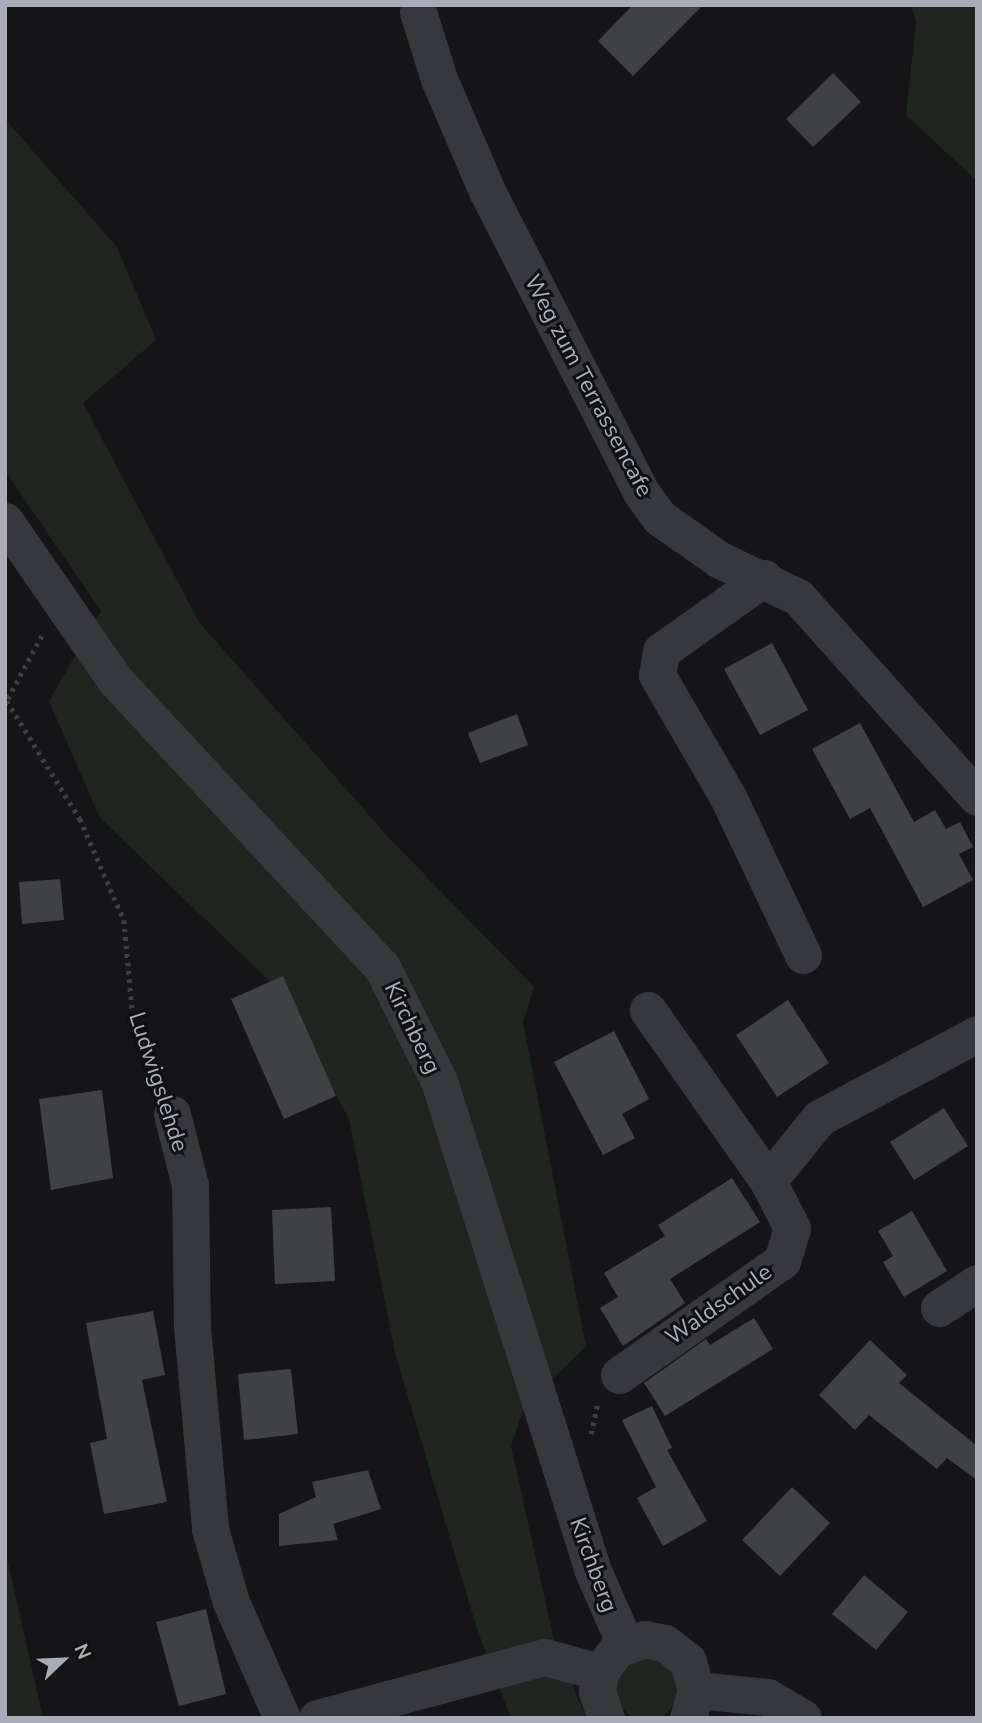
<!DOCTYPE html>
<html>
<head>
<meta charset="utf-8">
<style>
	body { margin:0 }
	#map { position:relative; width:982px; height:1723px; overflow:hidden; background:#161618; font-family:"Nunito Sans",sans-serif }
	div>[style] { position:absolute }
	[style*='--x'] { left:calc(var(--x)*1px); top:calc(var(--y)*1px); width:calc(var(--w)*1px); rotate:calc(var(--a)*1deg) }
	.green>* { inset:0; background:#1e261f }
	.round { border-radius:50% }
	.building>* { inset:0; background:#404145 }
	.path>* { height:4.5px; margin-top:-2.25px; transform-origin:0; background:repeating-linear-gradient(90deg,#3d3f44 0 3.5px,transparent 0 8.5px) }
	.street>* { height:37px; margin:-18.5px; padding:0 18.5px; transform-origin:18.5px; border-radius:18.5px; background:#37383d }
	span { translate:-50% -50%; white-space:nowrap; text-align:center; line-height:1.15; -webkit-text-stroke:6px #111113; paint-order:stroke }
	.street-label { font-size:23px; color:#a8adb8 }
	.frame { position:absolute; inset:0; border:7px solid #a8adb8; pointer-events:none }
	.north { position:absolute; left:28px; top:1625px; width:70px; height:70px; -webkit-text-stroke:5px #111113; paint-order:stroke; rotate:67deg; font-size:19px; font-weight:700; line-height:28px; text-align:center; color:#a8adb8 }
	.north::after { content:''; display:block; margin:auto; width:24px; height:32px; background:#a8adb8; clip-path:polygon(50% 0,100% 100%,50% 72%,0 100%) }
</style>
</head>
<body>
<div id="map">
	<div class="green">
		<i style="clip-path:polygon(911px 5px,977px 5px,977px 181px,906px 115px,916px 21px)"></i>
		<i style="clip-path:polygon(5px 119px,117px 247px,156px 340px,83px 403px,199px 622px,390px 839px,534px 987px,523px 1022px,586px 1346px,524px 1407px,511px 1446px,554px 1640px,586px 1718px,511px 1718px,477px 1629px,395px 1353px,349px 1119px,282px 993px,100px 818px,49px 701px,101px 611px,5px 471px)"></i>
		<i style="clip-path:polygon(5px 1549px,43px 1718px,5px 1718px)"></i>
		<i class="round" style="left:616px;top:1658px;width:62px;height:62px"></i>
	</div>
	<div class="building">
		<i style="clip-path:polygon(633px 5px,703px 5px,633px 76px,598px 41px)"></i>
		<i style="clip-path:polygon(833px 73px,861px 102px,813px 147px,786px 119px)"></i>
		<i style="clip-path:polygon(772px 643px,808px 710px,760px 735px,724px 669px)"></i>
		<i style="clip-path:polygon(517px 714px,528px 745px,480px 763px,468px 733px)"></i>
		<i style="clip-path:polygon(860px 723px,914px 822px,935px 810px,946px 829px,960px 822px,973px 847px,959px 854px,973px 880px,923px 907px,870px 808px,850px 819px,812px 749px)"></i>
		<i style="clip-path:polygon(60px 879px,64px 920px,22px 924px,19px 882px)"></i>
		<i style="clip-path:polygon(283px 976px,336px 1096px,284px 1119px,231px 999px)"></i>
		<i style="clip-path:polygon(788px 1000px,829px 1063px,777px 1097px,736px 1035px)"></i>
		<i style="clip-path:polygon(614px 1031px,649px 1099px,622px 1114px,635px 1138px,603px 1155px,554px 1062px)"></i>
		<i style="clip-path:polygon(102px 1090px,113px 1178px,51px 1190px,39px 1099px)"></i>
		<i style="clip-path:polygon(944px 1108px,968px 1146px,914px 1180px,890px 1142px)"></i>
		<i style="clip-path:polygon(732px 1178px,760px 1222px,670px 1279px,685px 1303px,623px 1346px,600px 1308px,618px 1297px,604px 1273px,665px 1236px,658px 1225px)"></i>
		<i style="clip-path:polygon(331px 1207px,335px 1281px,275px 1284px,272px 1210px)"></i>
		<i style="clip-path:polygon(912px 1211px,947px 1271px,904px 1297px,883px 1262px,893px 1256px,878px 1231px)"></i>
		<i style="clip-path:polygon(153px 1311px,165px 1375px,142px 1380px,167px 1502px,104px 1514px,90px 1443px,107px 1439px,86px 1323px)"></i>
		<i style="clip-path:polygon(754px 1318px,773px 1349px,665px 1416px,644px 1383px,706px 1339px,710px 1345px)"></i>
		<i style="clip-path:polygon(870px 1340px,907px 1375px,899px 1383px,977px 1446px,977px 1480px,947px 1458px,937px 1469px,869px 1415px,855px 1430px,819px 1395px)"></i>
		<i style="clip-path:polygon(291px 1369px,298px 1434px,244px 1440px,238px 1374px)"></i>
		<i style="clip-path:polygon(652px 1406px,672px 1448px,667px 1450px,707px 1521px,663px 1546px,637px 1498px,656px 1487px,622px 1420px)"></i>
		<i style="clip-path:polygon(368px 1470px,381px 1509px,333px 1524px,338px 1540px,279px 1546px,279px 1514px,316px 1497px,312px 1482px)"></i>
		<i style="clip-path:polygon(792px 1487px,830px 1523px,780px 1576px,742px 1540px)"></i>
		<i style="clip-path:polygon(864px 1575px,908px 1612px,876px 1650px,832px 1614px)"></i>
		<i style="clip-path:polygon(206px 1609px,226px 1694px,179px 1706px,156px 1622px)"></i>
	</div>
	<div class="path">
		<i style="--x:42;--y:636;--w:74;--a:118.3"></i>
		<i style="--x:7;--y:701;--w:139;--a:58.3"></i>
		<i style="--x:80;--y:819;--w:110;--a:66.5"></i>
		<i style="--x:124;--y:920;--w:97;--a:84.7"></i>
		<i style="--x:133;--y:1017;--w:68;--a:68.4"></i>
		<i style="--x:591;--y:1434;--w:30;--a:-78"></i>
	</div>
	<div class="street">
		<i style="--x:418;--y:12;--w:70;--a:72.6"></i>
		<i style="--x:439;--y:79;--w:122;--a:66.8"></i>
		<i style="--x:487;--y:191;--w:338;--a:62.9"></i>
		<i style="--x:641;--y:492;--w:32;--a:54"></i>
		<i style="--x:660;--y:518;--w:73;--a:35"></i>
		<i style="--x:720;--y:560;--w:86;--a:25.4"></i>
		<i style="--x:798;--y:597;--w:268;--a:48.2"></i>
		<i style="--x:5;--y:521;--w:193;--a:55.3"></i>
		<i style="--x:115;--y:680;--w:392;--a:47.1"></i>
		<i style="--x:382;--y:967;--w:127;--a:63.4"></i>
		<i style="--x:439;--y:1081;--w:514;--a:72.55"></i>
		<i style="--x:593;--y:1571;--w:80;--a:66.3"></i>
		<i style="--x:764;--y:578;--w:126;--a:144.7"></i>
		<i style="--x:661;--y:651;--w:24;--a:99"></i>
		<i style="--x:657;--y:675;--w:141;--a:59.8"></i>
		<i style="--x:728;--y:797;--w:175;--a:64.6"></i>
		<i style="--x:172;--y:1114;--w:73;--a:75.8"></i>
		<i style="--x:190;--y:1185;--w:141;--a:89.2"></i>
		<i style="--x:192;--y:1326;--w:204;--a:84.9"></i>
		<i style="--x:210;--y:1529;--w:76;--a:74"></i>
		<i style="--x:231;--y:1602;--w:127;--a:66.3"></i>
		<i style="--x:768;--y:1181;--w:81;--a:-51"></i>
		<i style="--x:819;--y:1118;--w:179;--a:-28"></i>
		<i style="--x:939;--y:1308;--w:45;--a:-33.3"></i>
		<i style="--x:619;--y:1375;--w:199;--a:-35"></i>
		<i style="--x:782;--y:1261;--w:34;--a:-73"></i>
		<i style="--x:792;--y:1228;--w:53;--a:-117.1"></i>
		<i style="--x:768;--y:1181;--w:209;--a:-125.1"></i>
		<i style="--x:696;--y:1690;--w:72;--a:5.6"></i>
		<i style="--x:768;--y:1697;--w:41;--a:31"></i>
		<i style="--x:317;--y:1718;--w:236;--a:-15"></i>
		<i style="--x:545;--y:1657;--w:57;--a:15.3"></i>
		<i style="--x:606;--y:1718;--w:28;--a:-109"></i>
		<i style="--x:597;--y:1692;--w:20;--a:-81"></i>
		<i style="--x:600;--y:1672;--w:29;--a:-54"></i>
		<i style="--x:617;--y:1649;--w:29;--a:-20"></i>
		<i style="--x:644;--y:1639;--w:21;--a:11"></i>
		<i style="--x:665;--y:1643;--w:29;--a:38"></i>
		<i style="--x:688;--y:1661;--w:30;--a:75"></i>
		<i style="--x:696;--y:1690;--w:29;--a:106"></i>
	</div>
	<div class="street-label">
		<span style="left:588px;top:386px;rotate:62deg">Weg zum Terrassencafe</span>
		<span style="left:412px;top:1028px;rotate:64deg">Kirchberg</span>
		<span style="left:158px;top:1082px;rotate:72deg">Ludwigslehde</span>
		<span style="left:719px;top:1305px;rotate:-35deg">Waldschule</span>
		<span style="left:593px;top:1565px;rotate:70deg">Kirchberg</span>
	</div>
	<div class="frame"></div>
	<div class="north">N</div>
</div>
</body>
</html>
